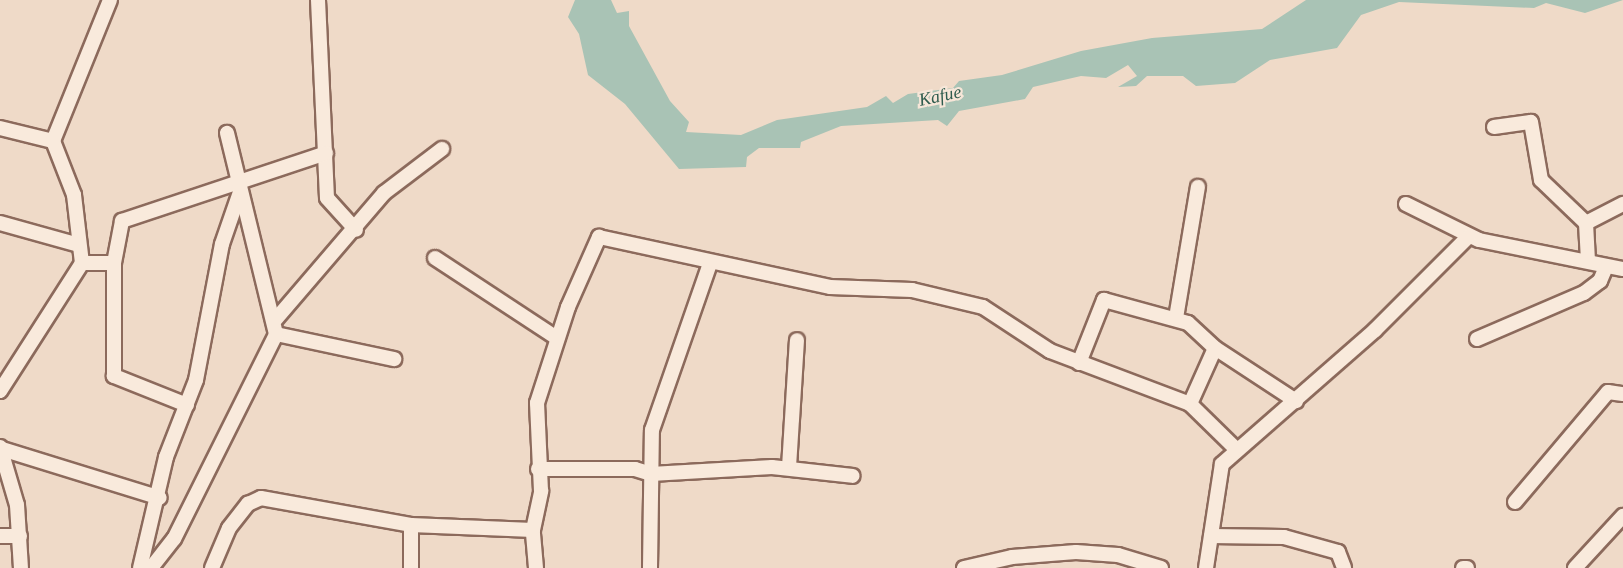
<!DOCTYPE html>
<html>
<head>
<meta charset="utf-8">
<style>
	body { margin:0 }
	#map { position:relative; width:1623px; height:568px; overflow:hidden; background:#efdac8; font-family:"Times New Roman",serif }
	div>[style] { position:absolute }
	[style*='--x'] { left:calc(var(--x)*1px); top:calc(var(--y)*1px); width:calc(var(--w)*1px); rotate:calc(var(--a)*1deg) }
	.water>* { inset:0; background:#a9c3b5 }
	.roads { filter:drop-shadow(2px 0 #8c6a5c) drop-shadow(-2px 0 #8c6a5c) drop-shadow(0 2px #8c6a5c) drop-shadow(0 -2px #8c6a5c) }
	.minor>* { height:14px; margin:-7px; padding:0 7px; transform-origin:7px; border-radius:7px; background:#f9eadc }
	span { translate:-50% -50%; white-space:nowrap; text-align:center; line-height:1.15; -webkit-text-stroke:4.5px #f6e6d8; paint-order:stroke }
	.water-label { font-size:18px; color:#2f5c4e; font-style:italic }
</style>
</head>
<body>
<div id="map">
	<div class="water">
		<i style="clip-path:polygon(575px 0,611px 0,617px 13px,629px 11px,629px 26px,670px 101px,689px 122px,686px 132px,741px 135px,777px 120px,867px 107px,886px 96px,893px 103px,908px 94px,953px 88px,959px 81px,1002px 75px,1081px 51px,1152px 38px,1262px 29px,1306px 0,1623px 0,1585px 13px,1546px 3px,1534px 8px,1399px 2px,1361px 15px,1337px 48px,1270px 60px,1235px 83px,1196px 86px,1183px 76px,1147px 76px,1136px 86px,1118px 87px,1137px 76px,1128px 65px,1106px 78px,1081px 76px,1033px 87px,1025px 99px,959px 111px,947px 126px,938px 120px,841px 126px,801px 142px,800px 148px,759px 148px,747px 157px,746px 167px,679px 169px,625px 104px,588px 75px,579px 34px,568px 17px)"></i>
	</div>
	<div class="roads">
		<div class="minor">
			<i style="--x:318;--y:0;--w:198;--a:87.4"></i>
			<i style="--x:327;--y:198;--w:43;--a:47.8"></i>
			<i style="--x:1494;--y:127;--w:37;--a:-8"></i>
			<i style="--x:1531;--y:122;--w:59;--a:80.2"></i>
			<i style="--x:1541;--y:180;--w:62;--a:43.7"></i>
			<i style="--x:0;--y:128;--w:55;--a:13.8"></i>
			<i style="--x:53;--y:141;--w:58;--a:68.7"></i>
			<i style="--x:74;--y:195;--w:68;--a:83.3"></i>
			<i style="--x:82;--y:263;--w:152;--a:122.6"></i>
			<i style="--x:53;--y:141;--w:152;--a:-68"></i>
			<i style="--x:1406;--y:204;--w:81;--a:26.3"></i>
			<i style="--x:1479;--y:240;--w:147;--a:11.4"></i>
			<i style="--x:0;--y:223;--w:82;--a:15.6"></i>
			<i style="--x:435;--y:258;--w:146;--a:33.3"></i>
			<i style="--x:1588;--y:261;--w:38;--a:-93"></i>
			<i style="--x:1586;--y:223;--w:42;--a:-27.2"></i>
			<i style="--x:82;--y:263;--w:32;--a:0"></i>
			<i style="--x:1176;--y:318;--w:133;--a:-80.5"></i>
			<i style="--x:276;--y:319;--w:166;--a:-49.4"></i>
			<i style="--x:384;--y:193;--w:73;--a:-37.2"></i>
			<i style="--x:276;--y:334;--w:121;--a:12"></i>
			<i style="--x:1477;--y:339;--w:116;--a:-23.3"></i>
			<i style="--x:1584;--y:293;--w:20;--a:-37"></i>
			<i style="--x:1600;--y:281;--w:13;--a:-67"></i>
			<i style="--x:1079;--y:363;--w:68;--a:-68.4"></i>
			<i style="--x:1104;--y:300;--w:87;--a:15.3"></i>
			<i style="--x:1188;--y:323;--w:37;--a:43"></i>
			<i style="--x:1215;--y:348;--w:97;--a:33.2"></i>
			<i style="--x:1190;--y:404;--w:61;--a:-65.9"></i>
			<i style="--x:187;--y:405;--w:79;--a:-158.3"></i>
			<i style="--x:114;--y:376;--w:113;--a:-90"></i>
			<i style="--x:114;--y:263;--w:43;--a:-79.2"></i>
			<i style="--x:122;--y:221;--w:215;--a:-18.4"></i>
			<i style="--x:0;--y:447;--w:60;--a:73.7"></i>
			<i style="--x:17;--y:505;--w:63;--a:86.4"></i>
			<i style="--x:2;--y:449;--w:165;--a:17.2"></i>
			<i style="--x:789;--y:467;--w:127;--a:-86.4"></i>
			<i style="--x:538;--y:469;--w:97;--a:0"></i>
			<i style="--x:635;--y:469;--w:17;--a:17"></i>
			<i style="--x:651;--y:474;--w:121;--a:-3.3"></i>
			<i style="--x:772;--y:467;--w:81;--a:6.3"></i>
			<i style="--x:1515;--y:502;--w:144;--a:-49.8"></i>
			<i style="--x:1608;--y:392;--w:15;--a:8"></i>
			<i style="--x:411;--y:525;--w:43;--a:90"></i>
			<i style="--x:0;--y:536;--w:20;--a:0"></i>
			<i style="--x:1211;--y:536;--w:73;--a:0.8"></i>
			<i style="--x:1284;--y:537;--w:56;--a:15.5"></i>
			<i style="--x:1338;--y:552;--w:17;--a:69"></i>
			<i style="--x:140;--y:568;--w:114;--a:-76.8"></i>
			<i style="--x:166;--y:457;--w:83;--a:-68.7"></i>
			<i style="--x:196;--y:380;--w:138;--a:-79.2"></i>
			<i style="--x:222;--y:244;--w:55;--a:-70.9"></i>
			<i style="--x:151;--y:568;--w:37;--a:-52"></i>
			<i style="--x:174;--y:539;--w:229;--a:-63.5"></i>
			<i style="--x:276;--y:334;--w:207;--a:-103.7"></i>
			<i style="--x:212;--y:568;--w:43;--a:-67"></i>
			<i style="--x:229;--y:528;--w:31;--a:-52"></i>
			<i style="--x:248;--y:504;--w:14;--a:-25"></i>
			<i style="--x:261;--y:498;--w:152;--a:10.2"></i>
			<i style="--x:411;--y:525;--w:122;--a:2.3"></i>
			<i style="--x:536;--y:568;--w:38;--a:-95"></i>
			<i style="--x:533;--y:530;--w:40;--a:-78"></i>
			<i style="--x:541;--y:491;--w:88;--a:-92.6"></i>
			<i style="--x:537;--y:403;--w:101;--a:-72.1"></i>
			<i style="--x:568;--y:307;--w:77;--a:-66.1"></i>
			<i style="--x:599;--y:237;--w:236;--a:12.2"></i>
			<i style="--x:830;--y:287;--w:82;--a:2.1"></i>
			<i style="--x:912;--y:290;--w:73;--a:13.5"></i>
			<i style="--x:983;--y:307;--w:80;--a:33.3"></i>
			<i style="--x:1050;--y:351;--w:150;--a:20.7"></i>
			<i style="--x:1190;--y:404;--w:64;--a:44.4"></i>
			<i style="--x:650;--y:568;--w:138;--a:-89.2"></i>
			<i style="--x:652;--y:430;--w:177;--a:-70.8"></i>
			<i style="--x:964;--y:568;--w:49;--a:-12.9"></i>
			<i style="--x:1012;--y:557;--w:64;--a:-4.5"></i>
			<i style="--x:1076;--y:552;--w:42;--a:4.1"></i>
			<i style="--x:1118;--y:555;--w:45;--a:16.8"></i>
			<i style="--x:1206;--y:568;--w:105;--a:-81.3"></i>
			<i style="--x:1222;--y:464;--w:203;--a:-41.2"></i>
			<i style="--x:1375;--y:330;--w:132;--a:-45"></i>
			<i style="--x:1463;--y:568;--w:4;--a:0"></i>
			<i style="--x:1575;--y:568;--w:71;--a:-47.3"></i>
		</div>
	</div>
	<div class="water-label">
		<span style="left:940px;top:96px;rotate:-12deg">Kafue</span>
	</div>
</div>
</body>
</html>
